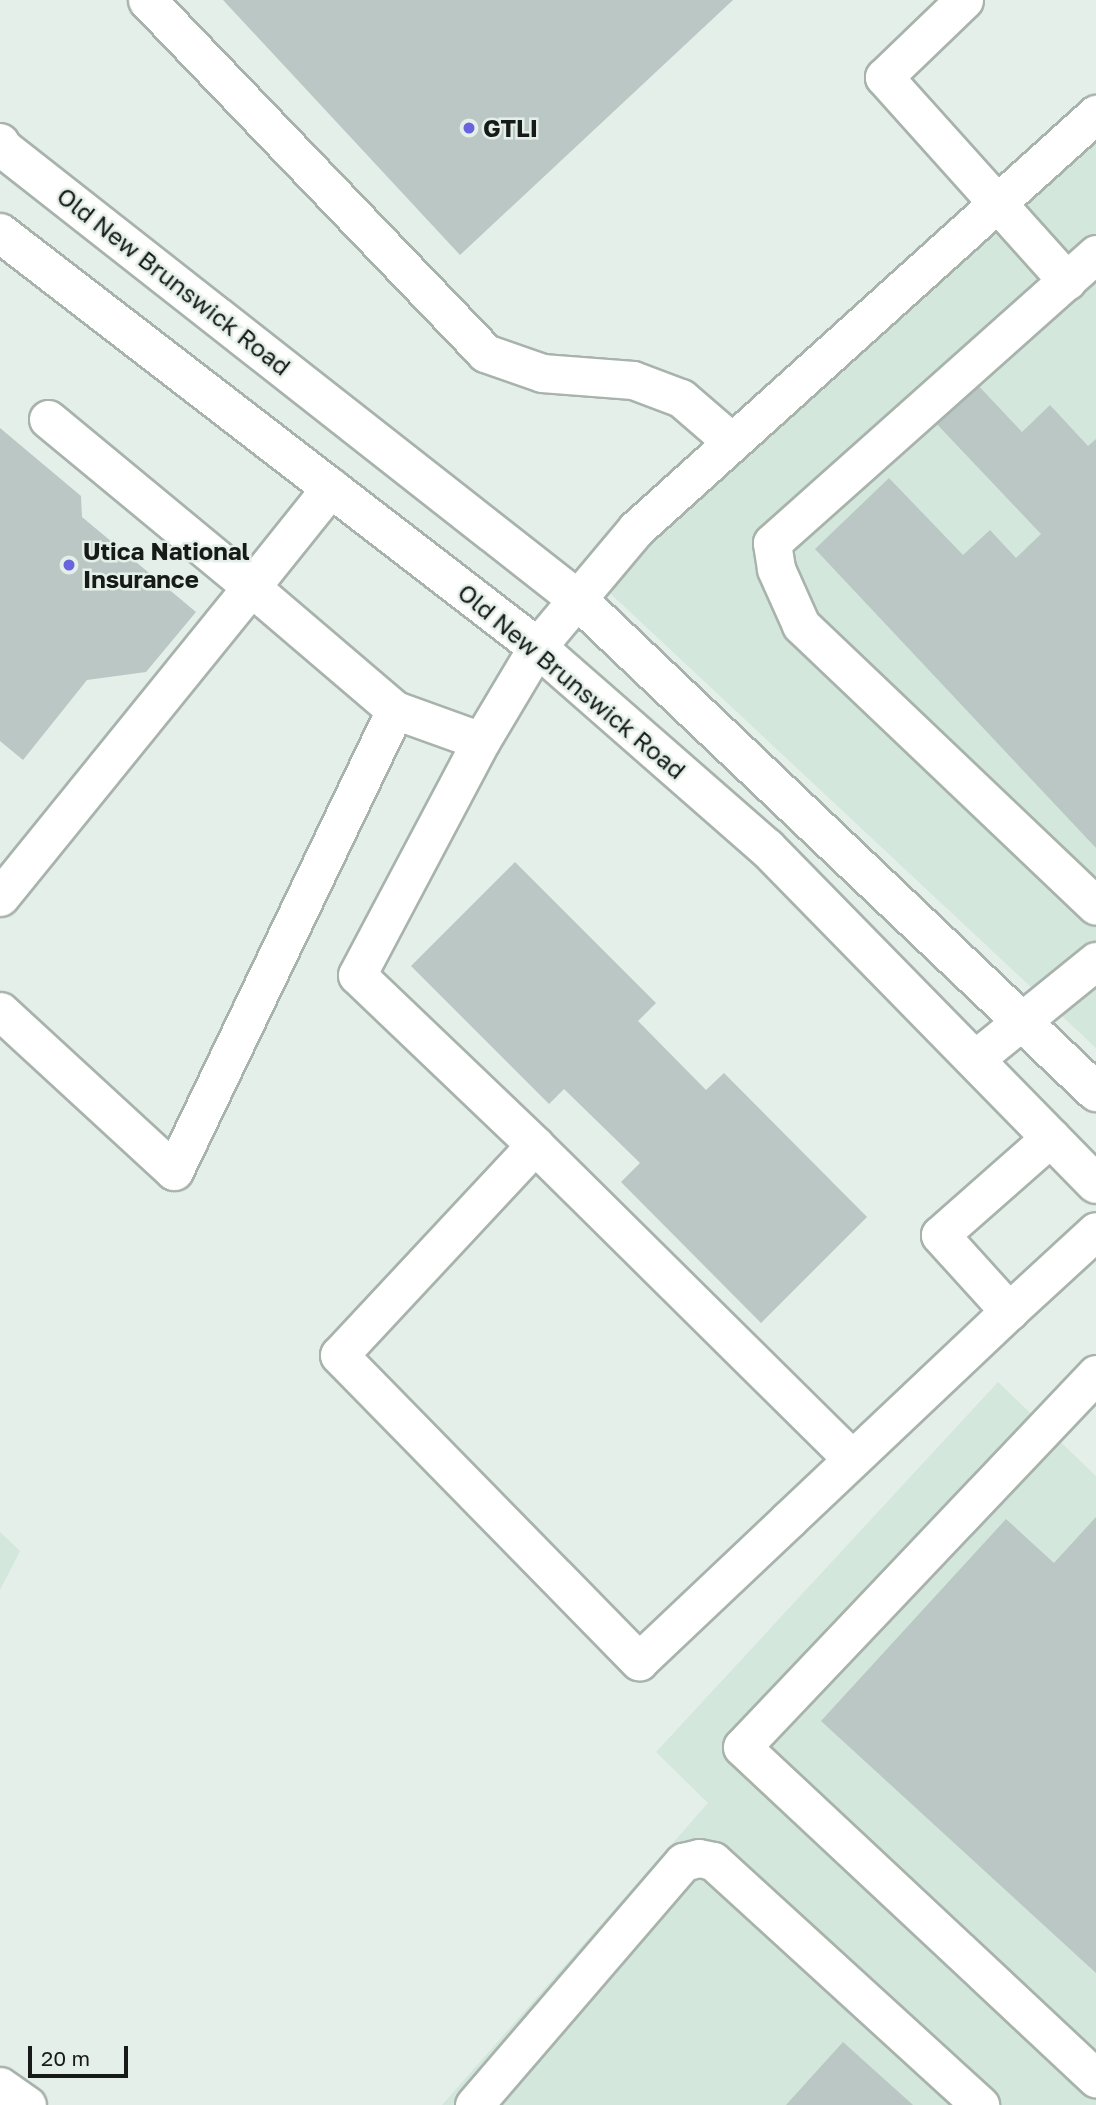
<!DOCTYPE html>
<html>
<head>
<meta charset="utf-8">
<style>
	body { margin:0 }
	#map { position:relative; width:1096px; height:2105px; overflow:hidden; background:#e4efe9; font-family:"Golos Text",sans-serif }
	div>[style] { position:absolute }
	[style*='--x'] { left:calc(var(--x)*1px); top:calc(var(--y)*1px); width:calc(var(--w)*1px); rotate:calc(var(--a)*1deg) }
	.built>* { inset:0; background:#d3e7dc }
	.building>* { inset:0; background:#bac7c5 }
	.roads { filter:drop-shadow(2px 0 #a8b3ac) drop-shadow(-2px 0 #a8b3ac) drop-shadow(0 2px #a8b3ac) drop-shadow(0 -2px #a8b3ac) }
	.minor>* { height:37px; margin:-18.5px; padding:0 18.5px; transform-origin:18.5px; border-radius:18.5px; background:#fff }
	.major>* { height:38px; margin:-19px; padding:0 19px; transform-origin:19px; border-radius:19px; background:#fff }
	.highway>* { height:38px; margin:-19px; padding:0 19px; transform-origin:19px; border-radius:19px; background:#fff }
	.dots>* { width:19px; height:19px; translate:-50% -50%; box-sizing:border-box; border:4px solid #e4efe9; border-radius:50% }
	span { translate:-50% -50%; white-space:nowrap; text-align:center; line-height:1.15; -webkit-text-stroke:5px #e4efe9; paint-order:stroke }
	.poi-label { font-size:24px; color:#161a18; font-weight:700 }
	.left { translate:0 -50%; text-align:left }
	.street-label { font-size:24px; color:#161a18 }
	.scale { position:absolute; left:28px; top:2046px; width:100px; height:32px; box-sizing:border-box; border:4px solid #161a18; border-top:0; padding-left:9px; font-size:21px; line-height:24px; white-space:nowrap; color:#161a18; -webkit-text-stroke:5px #e4efe9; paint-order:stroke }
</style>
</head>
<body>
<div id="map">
	<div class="built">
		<i style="clip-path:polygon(1096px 105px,1096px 1048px,596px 580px)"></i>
		<i style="clip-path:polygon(998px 1382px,1096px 1476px,1096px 2105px,442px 2105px,708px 1803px,656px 1752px)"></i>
		<i style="clip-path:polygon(0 1532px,20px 1551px,0 1590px)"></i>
	</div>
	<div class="building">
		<i style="clip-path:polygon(223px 0,733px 0,460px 255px)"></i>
		<i style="clip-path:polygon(973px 380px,1022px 432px,1050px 405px,1088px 446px,1096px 439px,1096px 848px,815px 549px,889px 478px,963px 555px,990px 530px,1016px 558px,1041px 534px,932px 419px)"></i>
		<i style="clip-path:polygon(0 428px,81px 496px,82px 517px,196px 612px,146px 672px,87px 680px,23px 760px,0 741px)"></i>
		<i style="clip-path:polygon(515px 862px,656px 1003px,638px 1021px,706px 1090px,724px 1073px,867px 1217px,761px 1323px,621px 1182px,640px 1163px,564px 1089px,549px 1104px,411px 966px)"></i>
		<i style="clip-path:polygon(1096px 1517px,1096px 1973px,821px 1721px,1006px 1519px,1054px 1563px)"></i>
		<i style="clip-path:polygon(843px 2042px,913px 2105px,786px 2105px)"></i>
	</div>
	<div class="roads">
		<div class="minor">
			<i style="--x:147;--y:0;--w:489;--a:46.2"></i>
			<i style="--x:485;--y:353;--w:60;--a:19.3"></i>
			<i style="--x:542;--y:373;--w:91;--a:4.4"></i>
			<i style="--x:633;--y:380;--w:51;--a:20.6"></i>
			<i style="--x:681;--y:398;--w:67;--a:40.8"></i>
			<i style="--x:964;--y:0;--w:111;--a:136.1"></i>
			<i style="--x:884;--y:77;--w:274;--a:48.1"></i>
			<i style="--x:1096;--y:254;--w:434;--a:138.3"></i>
			<i style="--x:772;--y:543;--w:26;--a:81"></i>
			<i style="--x:776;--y:569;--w:61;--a:65.9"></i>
			<i style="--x:801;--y:625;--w:407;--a:43.6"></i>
			<i style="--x:48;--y:419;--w:264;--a:39.6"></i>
			<i style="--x:251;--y:587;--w:128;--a:-51.3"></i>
			<i style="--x:0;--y:897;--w:399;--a:-51"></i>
			<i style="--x:251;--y:587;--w:189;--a:40.5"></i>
			<i style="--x:395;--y:710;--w:91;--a:19.8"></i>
			<i style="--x:0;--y:1011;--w:236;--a:42.6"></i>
			<i style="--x:174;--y:1171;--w:511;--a:-64.39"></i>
			<i style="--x:975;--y:1059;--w:156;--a:-39"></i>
			<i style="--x:1051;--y:1137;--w:148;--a:138.6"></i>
			<i style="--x:940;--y:1235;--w:103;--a:47.8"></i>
			<i style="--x:1009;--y:1311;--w:118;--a:-42.6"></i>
			<i style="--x:535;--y:1145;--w:246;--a:-136.3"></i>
			<i style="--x:357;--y:975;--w:265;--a:-62.1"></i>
			<i style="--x:481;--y:741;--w:109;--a:-59.2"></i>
			<i style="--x:537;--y:647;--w:154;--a:-50"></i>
			<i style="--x:636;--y:529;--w:620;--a:-42.06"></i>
			<i style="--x:1096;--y:1374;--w:514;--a:133.5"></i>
			<i style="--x:742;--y:1747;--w:485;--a:43.1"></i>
			<i style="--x:852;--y:1459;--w:446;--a:-135.3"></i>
			<i style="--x:535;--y:1145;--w:287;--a:133"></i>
			<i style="--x:339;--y:1355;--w:429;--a:45.6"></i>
			<i style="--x:639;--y:1661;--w:207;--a:-43.4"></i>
			<i style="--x:789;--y:1519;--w:303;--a:-43.4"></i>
			<i style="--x:0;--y:2086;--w:33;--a:35"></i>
			<i style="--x:474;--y:2105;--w:321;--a:-49.3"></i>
			<i style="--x:683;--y:1862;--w:16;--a:-14"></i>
			<i style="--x:699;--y:1858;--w:14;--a:12"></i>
			<i style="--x:713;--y:1861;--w:362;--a:42.4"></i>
		</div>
		<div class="major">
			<i style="--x:0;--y:146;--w:734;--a:38.14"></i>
			<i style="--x:577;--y:599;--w:716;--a:43.53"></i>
			<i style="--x:0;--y:233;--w:678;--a:37.63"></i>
			<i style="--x:537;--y:647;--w:305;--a:41.2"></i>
			<i style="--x:767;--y:848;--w:470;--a:45.6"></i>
		</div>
		<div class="highway">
			<i style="--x:0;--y:143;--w:8;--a:60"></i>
		</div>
	</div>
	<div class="dots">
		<i style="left:469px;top:128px;background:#6764dd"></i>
		<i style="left:69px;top:565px;background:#6764dd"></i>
	</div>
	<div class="poi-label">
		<span class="left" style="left:483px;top:128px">GTLI</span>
		<span class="left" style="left:83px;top:565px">Utica National<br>Insurance</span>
	</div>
	<div class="street-label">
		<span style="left:174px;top:281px;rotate:38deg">Old New Brunswick Road</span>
		<span style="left:572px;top:681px;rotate:40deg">Old New Brunswick Road</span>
	</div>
	<div class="scale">20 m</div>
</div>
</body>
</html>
